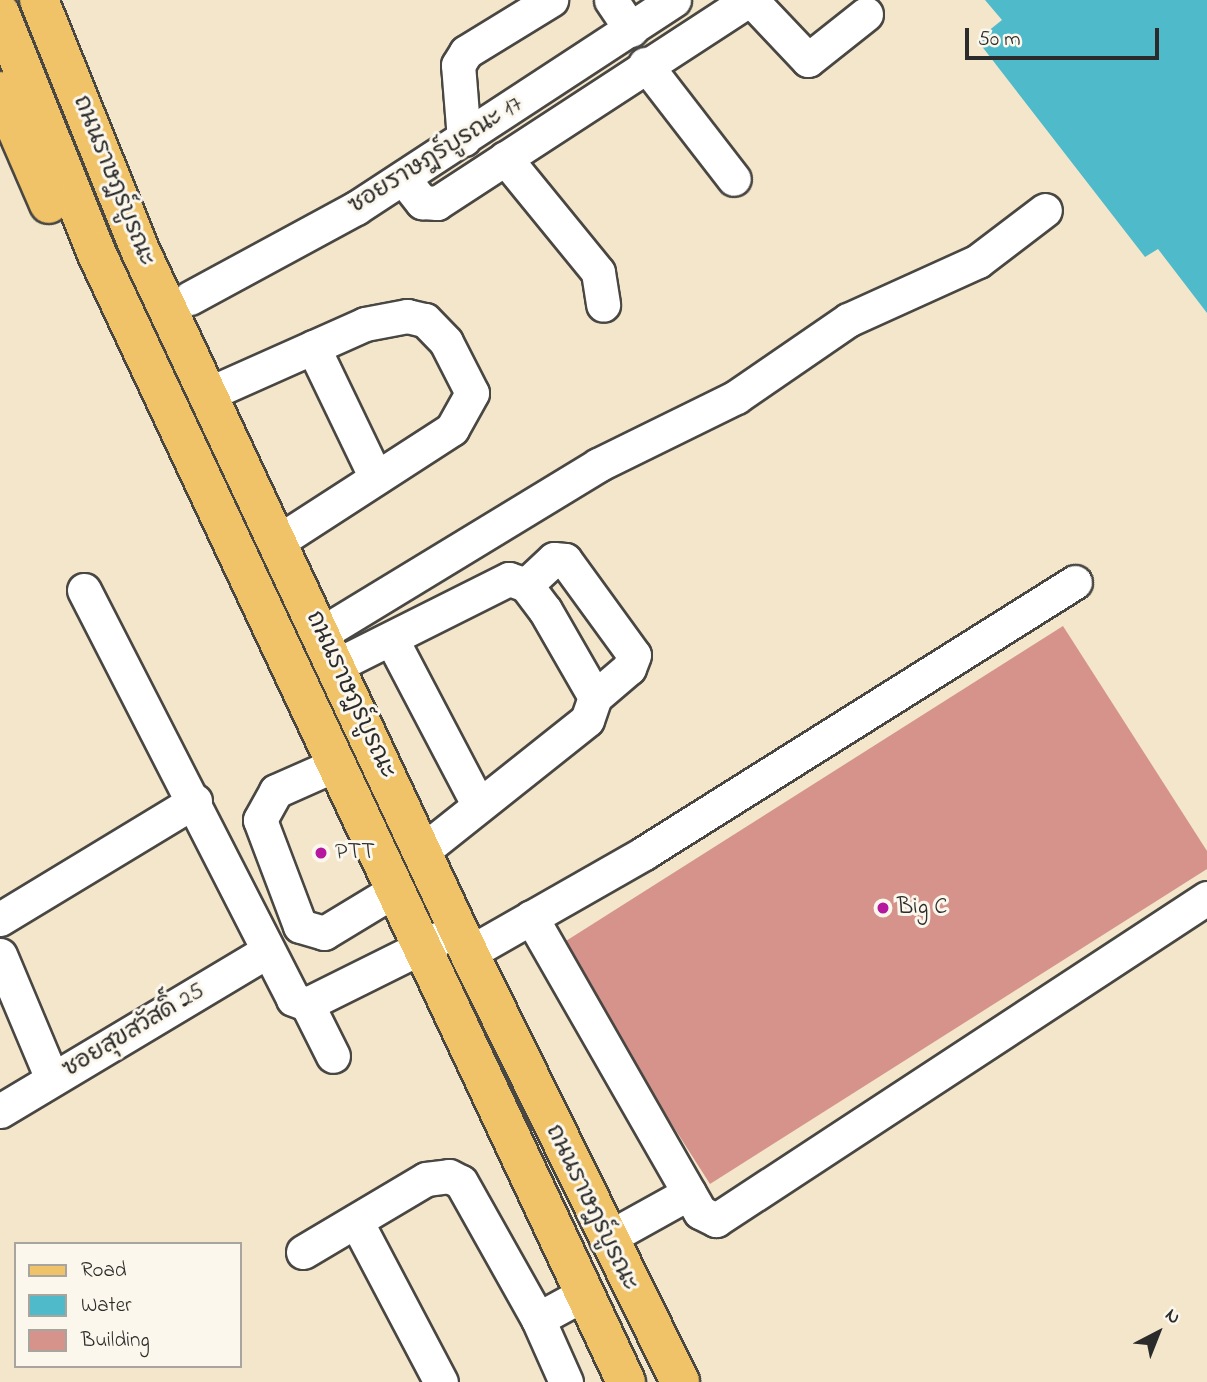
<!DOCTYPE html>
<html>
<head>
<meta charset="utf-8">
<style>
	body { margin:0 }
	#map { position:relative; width:1207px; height:1382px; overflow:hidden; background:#f3e6cb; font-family:"Indie Flower","Playpen Sans Thai",sans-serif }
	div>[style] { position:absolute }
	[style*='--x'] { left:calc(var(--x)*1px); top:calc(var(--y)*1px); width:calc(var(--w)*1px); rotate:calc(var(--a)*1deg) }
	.water>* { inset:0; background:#4fbbca }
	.building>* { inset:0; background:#d6938b }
	.roads { filter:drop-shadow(2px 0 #494743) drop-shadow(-2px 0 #494743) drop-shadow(0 2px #494743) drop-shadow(0 -2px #494743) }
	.minor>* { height:33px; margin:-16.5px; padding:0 16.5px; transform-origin:16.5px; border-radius:16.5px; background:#fff }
	.major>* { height:38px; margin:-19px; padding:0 19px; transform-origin:19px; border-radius:19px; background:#f1c369 }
	.dots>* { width:19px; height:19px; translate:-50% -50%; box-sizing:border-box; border:4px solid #fbf7ec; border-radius:50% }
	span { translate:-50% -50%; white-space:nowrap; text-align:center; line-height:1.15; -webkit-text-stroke:6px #fbf7ec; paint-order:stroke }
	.street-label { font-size:24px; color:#2b2b2b }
	.poi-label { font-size:24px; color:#2b2b2b }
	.left { translate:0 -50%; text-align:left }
	.legend { position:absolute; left:14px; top:1242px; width:228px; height:126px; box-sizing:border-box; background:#fbf7ec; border:2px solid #a8a59f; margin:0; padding:9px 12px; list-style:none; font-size:21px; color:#2b2b2b }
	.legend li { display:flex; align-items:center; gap:14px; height:35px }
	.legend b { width:35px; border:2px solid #a8a59f }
	.north { position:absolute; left:1123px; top:1298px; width:70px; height:70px; -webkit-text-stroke:5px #fbf7ec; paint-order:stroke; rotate:42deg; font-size:19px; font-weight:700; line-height:28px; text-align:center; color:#2b2b2b }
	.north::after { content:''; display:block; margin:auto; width:24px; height:32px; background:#2b2b2b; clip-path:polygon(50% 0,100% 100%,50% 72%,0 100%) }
	.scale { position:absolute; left:965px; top:28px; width:194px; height:32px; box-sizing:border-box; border:4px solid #2b2b2b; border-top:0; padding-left:9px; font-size:21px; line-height:24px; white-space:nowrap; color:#2b2b2b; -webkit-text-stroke:5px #fbf7ec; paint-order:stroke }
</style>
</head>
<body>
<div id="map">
	<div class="water">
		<i style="clip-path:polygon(985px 0,1207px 0,1207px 313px,1158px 249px,1145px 257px,977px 40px,1002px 20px)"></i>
	</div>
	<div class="building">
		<i style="clip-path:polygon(1063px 626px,1207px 851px,1207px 869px,710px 1184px,558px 946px)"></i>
	</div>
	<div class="roads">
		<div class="minor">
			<i style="--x:611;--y:0;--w:36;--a:56"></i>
			<i style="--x:645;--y:64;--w:145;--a:52.3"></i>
			<i style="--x:464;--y:139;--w:74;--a:-94.6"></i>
			<i style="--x:458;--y:65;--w:15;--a:-58"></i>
			<i style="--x:466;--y:52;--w:100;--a:-31.5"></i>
			<i style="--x:505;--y:158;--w:147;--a:50.8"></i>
			<i style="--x:598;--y:272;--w:33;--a:81"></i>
			<i style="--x:403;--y:178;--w:31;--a:52"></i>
			<i style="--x:422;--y:202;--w:15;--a:4"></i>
			<i style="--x:437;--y:203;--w:366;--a:-33.1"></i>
			<i style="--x:744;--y:3;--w:11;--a:5"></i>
			<i style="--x:755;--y:4;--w:77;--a:46.6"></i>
			<i style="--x:808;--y:60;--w:74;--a:-38.4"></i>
			<i style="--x:190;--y:298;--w:189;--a:-28.5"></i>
			<i style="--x:356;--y:208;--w:380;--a:-33.2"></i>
			<i style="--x:313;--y:347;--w:145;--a:64.3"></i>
			<i style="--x:208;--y:394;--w:172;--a:-24"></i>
			<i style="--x:365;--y:324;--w:43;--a:-10.8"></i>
			<i style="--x:407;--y:316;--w:18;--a:13"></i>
			<i style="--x:425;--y:320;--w:30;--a:46"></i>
			<i style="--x:446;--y:342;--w:57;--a:63"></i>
			<i style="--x:472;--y:393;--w:41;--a:119.1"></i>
			<i style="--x:452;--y:429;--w:206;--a:147.1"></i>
			<i style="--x:526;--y:585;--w:38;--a:-43"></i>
			<i style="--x:554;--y:559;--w:11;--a:5"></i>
			<i style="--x:565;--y:560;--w:117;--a:54"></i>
			<i style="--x:634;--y:655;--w:14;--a:111"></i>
			<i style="--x:629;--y:668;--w:45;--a:139.5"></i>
			<i style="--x:84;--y:590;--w:459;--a:62.9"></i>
			<i style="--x:293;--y:999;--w:15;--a:20"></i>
			<i style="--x:307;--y:1004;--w:155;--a:-26.4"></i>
			<i style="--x:322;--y:633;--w:323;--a:-31.3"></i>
			<i style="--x:598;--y:465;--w:154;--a:-26.2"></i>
			<i style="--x:736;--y:397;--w:136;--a:-34.5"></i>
			<i style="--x:848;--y:320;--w:143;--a:-24.4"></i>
			<i style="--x:978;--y:261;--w:84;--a:-37.3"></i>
			<i style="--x:393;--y:642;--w:181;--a:62.3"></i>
			<i style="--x:337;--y:665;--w:192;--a:-26.6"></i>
			<i style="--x:509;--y:579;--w:18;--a:19"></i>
			<i style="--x:526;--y:585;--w:31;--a:53"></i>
			<i style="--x:545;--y:610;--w:100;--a:60.1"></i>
			<i style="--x:595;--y:697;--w:24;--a:109"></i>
			<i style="--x:587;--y:720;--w:212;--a:141.5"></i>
			<i style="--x:337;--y:764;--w:67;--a:156.1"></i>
			<i style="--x:276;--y:791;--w:33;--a:119"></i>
			<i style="--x:260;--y:820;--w:113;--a:69.3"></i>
			<i style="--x:300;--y:926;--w:25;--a:16"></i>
			<i style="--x:324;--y:933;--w:83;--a:-31.2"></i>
			<i style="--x:531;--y:917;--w:340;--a:60.2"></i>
			<i style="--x:700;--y:1212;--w:18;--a:27"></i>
			<i style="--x:716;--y:1220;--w:587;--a:-33.26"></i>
			<i style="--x:0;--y:919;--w:228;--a:-31.2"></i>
			<i style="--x:469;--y:953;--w:202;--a:-29.7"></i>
			<i style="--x:644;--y:853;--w:509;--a:-32.16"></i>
			<i style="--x:0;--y:955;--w:134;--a:67.2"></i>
			<i style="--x:307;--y:1004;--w:58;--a:63.4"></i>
			<i style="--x:0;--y:1111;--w:311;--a:-30.9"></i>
			<i style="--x:356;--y:1221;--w:182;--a:62.2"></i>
			<i style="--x:606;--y:1239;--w:95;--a:-29"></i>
			<i style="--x:303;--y:1252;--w:143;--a:-30.7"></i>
			<i style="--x:426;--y:1179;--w:23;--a:-7"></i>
			<i style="--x:449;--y:1176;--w:13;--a:27"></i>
			<i style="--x:461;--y:1182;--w:157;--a:60.7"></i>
			<i style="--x:566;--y:1382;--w:69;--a:-114"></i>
			<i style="--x:538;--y:1319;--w:50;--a:-28.6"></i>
		</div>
		<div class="major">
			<i style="--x:39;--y:0;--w:270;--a:68"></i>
			<i style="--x:140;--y:250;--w:776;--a:64.92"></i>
			<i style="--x:469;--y:953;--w:478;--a:63.8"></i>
			<i style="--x:0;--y:13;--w:258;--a:68.1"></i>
			<i style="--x:96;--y:252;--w:1248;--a:64.87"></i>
			<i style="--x:0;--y:91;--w:123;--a:66.6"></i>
		</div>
	</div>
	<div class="dots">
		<i style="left:321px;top:853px;background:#b5179e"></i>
		<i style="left:883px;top:908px;background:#b5179e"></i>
	</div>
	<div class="street-label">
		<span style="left:436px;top:156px;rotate:-32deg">ซอยราษฎร์บูรณะ 17</span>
		<span style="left:113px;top:181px;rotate:68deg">ถนนราษฎร์บูรณะ</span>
		<span style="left:350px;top:695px;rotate:65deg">ถนนราษฎร์บูรณะ</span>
		<span style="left:134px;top:1031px;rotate:-31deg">ซอยสุขสวัสดิ์ 25</span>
		<span style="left:591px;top:1208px;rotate:64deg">ถนนราษฎร์บูรณะ</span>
	</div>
	<div class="poi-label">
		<span class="left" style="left:335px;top:853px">PTT</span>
		<span class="left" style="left:897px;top:908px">Big C</span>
	</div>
	<ul class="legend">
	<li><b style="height:9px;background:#f1c369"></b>Road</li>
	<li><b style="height:19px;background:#4fbbca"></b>Water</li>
	<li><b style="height:19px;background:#d6938b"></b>Building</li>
	</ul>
	<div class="north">N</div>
	<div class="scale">50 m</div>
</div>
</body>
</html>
